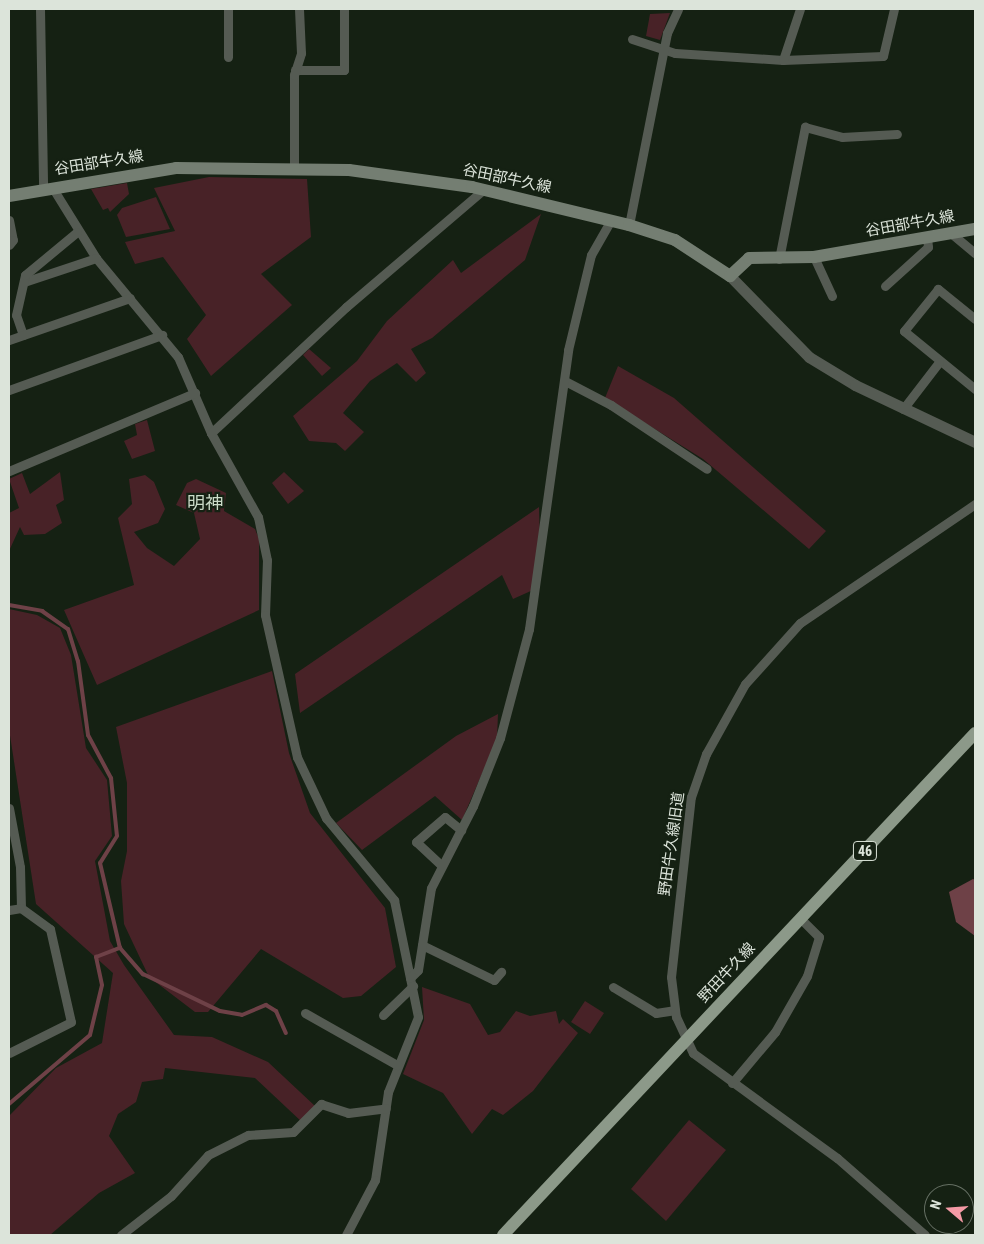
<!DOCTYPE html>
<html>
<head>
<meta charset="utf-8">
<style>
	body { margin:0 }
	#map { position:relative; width:984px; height:1244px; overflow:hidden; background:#152113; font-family:"Roboto Condensed","Noto Sans JP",sans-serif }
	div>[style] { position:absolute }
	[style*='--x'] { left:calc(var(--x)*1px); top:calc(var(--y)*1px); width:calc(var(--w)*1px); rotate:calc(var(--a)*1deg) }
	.green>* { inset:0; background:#482227 }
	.water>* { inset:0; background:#6e4147 }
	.stream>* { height:4px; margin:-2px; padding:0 2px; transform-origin:2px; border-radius:2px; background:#6e4147 }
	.minor>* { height:9px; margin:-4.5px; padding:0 4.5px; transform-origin:4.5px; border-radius:4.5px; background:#555b53 }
	.tertiary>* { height:11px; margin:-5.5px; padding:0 5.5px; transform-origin:5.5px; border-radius:5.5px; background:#555b53 }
	.secondary>* { height:12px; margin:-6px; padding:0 6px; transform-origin:6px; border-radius:6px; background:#747e72 }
	.primary>* { height:12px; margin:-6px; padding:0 6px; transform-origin:6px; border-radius:6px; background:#8c9989 }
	span { translate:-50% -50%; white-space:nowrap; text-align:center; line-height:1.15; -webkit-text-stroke:4.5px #152113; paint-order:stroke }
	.shield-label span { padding:1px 4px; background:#152113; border:1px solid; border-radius:4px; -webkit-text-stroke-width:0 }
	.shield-label { font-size:14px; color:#dce4da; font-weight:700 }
	.street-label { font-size:15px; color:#dce4da }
	.quarter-label { font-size:18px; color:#cadac7 }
	.frame { position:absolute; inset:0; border:10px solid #dce4da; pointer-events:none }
	.north { position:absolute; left:924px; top:1184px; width:50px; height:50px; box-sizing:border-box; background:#152113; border:1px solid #656f63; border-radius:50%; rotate:288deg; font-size:14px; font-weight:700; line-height:20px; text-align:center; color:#dce4da }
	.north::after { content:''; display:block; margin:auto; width:18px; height:22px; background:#f49aa5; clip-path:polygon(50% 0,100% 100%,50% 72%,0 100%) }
</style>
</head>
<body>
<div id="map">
	<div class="green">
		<i style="clip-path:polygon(670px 13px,660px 40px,646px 36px,650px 14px)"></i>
		<i style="clip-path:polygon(209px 177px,307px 179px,311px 237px,261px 274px,292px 305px,211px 376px,187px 339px,206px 315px,163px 257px,135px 264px,125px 242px,175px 231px,154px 188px)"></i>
		<i style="clip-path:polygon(127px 183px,129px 194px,110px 212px,108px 208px,103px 210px,91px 189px)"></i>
		<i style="clip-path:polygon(156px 197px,170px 229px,126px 237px,117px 215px,122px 208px)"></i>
		<i style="clip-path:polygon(541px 214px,525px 260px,432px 338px,411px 349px,426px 373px,416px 382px,397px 363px,370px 381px,343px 413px,364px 432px,345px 451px,336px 443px,309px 441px,293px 416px,357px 361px,387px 321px,453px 260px,461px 273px)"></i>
		<i style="clip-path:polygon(309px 349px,331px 368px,322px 376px,303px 355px)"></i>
		<i style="clip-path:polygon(618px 366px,674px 398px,826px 531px,809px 549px,703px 459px,605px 398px)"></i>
		<i style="clip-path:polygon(147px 420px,155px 451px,132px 459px,124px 441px,137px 435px,135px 424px)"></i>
		<i style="clip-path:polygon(60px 472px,64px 500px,56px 505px,62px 523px,45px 534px,24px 535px,20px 527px,9px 551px,9px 513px,19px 508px,9px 479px,22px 473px,30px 494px)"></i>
		<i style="clip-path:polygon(284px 472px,304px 491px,288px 504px,272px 483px)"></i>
		<i style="clip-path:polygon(145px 475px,154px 482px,165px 509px,158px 523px,134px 532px,147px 548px,174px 566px,200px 539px,194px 513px,176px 505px,187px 483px,196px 479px,226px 493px,224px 511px,255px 529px,259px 539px,259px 610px,97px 685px,64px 610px,134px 585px,118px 518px,132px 504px,129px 479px)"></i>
		<i style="clip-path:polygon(539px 507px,540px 544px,533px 590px,513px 599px,502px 575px,300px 713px,295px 674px)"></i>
		<i style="clip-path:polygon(9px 609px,37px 615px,60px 628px,71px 655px,86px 748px,107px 780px,112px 836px,95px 861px,110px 941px,124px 965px,174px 1035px,212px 1037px,268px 1062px,315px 1106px,303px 1123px,255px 1078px,165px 1068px,163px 1079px,142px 1082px,136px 1102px,118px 1114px,109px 1136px,135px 1173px,99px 1193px,50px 1235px,9px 1235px,9px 1116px,56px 1068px,102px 1043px,113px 973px,36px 904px,9px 729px)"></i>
		<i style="clip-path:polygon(272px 671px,289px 753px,310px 813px,385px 908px,396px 967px,361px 996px,343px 998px,261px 949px,208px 1012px,195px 1012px,149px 977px,124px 924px,121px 881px,127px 851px,127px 783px,116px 727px)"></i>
		<i style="clip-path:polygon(498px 714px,497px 739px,462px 820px,435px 796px,362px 850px,336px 823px,456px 736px)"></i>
		<i style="clip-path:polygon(422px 987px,470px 1004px,488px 1035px,500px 1032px,516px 1011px,530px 1016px,556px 1011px,559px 1024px,563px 1019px,578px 1033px,533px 1091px,503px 1115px,492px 1109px,472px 1134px,443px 1093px,403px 1074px,424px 1020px)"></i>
		<i style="clip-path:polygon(585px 1001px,604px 1013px,590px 1034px,571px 1022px)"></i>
		<i style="clip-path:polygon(689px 1120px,726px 1150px,666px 1221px,631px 1189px)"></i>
	</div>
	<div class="water">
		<i style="clip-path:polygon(973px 879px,975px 880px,975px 936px,956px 922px,949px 892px)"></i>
	</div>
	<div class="stream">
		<i style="--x:9;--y:605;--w:34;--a:10"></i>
		<i style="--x:42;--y:611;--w:32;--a:35"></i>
		<i style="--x:68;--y:629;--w:34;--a:73"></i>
		<i style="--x:78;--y:661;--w:75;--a:82.3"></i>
		<i style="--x:88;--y:735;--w:49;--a:61.9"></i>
		<i style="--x:111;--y:778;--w:58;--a:84.1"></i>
		<i style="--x:117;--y:836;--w:32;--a:122"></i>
		<i style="--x:100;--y:863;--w:87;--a:76.8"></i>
		<i style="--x:9;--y:1104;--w:106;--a:-40.4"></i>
		<i style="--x:90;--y:1035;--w:51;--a:-76.5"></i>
		<i style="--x:102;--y:985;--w:29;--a:-102"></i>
		<i style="--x:96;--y:957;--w:26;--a:-21"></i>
		<i style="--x:120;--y:948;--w:35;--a:49"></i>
		<i style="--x:143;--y:974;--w:85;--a:25.7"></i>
		<i style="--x:220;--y:1011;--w:22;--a:10"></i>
		<i style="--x:242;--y:1015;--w:26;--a:-23"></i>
		<i style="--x:266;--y:1005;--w:12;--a:31"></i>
		<i style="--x:276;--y:1011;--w:24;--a:66"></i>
	</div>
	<div class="minor">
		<i style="--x:40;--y:9;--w:180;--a:89"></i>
		<i style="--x:228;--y:9;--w:48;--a:90"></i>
		<i style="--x:632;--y:39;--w:45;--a:18"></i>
		<i style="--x:675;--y:53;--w:108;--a:3.7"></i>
		<i style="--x:783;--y:60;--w:100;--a:-2.3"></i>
		<i style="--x:883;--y:56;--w:48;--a:-76.8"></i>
		<i style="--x:783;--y:60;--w:54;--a:-71.6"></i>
		<i style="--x:295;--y:70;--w:49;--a:0"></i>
		<i style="--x:344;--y:70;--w:61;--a:-90"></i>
		<i style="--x:294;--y:166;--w:91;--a:-90"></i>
		<i style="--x:294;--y:75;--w:23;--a:-72"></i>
		<i style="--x:301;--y:53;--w:44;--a:-92.6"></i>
		<i style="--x:52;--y:187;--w:84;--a:58.2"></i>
		<i style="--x:96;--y:258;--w:129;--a:50.4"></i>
		<i style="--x:178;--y:357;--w:83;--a:66.5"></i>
		<i style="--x:211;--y:433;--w:96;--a:60.8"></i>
		<i style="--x:258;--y:517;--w:44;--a:78.2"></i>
		<i style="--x:267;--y:560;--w:55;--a:92.1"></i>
		<i style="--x:265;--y:615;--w:146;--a:77.3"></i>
		<i style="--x:297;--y:757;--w:68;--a:64.6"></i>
		<i style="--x:326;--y:818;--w:107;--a:50.3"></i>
		<i style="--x:394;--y:900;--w:119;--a:78.4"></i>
		<i style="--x:418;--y:1017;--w:81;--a:111.8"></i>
		<i style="--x:388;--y:1092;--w:89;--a:98.4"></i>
		<i style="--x:375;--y:1180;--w:62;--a:117.8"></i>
		<i style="--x:9;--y:220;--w:20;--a:79"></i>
		<i style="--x:13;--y:240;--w:6;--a:129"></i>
		<i style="--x:629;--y:225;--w:196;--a:-78.8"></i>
		<i style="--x:667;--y:33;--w:26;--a:-65"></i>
		<i style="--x:952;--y:234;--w:30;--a:40"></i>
		<i style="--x:814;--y:257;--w:43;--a:65.2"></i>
		<i style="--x:779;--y:259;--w:135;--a:-78.9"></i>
		<i style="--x:805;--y:127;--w:38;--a:15"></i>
		<i style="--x:842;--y:137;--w:55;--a:-3.1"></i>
		<i style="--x:24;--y:282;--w:76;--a:-18.4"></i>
		<i style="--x:885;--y:286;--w:58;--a:-42.2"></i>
		<i style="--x:928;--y:247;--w:9;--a:-96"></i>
		<i style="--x:975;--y:319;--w:48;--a:-141"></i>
		<i style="--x:938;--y:289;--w:54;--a:129"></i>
		<i style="--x:904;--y:331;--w:92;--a:39.2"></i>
		<i style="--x:23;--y:335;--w:21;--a:-109"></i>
		<i style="--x:16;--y:315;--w:41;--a:-77.3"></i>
		<i style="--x:25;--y:275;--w:67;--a:-39.6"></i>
		<i style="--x:9;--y:340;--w:128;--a:-19.1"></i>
		<i style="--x:565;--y:381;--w:52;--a:27.6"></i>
		<i style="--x:611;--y:405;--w:115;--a:33.7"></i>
		<i style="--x:9;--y:390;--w:163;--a:-19.8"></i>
		<i style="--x:903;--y:409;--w:59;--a:-52.5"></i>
		<i style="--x:211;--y:433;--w:185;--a:-43"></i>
		<i style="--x:346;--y:307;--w:180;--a:-40.5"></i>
		<i style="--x:9;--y:471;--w:202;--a:-22.8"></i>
		<i style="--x:9;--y:808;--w:60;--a:79.4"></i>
		<i style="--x:20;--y:867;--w:41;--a:88.6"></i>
		<i style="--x:441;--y:865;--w:34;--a:-137"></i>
		<i style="--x:416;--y:842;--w:38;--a:-41"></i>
		<i style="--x:445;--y:817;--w:21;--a:39"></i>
		<i style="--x:9;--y:910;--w:12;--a:-9"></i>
		<i style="--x:21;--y:908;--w:36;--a:36"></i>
		<i style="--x:50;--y:929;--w:95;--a:77.3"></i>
		<i style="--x:71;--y:1022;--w:69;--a:153.4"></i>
		<i style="--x:422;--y:945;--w:80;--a:25.9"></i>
		<i style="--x:494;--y:980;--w:11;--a:-49"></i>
		<i style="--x:410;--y:978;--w:11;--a:-45"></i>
		<i style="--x:418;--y:970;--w:83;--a:-81"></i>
		<i style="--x:431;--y:888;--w:92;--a:-62.9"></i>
		<i style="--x:473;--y:806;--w:73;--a:-68.3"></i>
		<i style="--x:500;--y:738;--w:113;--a:-75.1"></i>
		<i style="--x:529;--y:629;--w:282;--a:-82"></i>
		<i style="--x:568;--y:350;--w:98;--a:-76.4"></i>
		<i style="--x:591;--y:255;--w:40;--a:-60.3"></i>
		<i style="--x:613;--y:987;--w:50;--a:31.2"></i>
		<i style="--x:656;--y:1013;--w:18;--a:-9"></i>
		<i style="--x:305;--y:1013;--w:106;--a:29.5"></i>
		<i style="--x:383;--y:1015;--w:42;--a:-44"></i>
		<i style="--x:732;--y:1083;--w:67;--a:-49.9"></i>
		<i style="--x:775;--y:1032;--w:64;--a:-60.3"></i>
		<i style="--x:807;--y:976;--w:41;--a:-72.9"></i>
		<i style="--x:819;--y:937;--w:25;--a:-135"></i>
		<i style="--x:121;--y:1235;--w:63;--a:-38"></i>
		<i style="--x:171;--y:1196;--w:55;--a:-47.9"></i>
		<i style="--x:208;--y:1155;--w:45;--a:-26.6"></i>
		<i style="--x:248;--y:1135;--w:45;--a:-3.8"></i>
		<i style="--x:293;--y:1132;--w:40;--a:-45"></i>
		<i style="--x:321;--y:1104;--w:28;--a:18"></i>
		<i style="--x:348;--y:1113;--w:38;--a:-7"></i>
		<i style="--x:925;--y:1235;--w:117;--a:-138.8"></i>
		<i style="--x:837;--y:1158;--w:178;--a:-143.9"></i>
		<i style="--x:693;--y:1053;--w:40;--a:-115"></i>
		<i style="--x:676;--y:1017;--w:40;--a:-97.1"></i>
		<i style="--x:671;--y:977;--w:181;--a:-83.7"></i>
		<i style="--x:691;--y:797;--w:46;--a:-70.8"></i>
		<i style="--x:706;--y:754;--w:80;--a:-60.9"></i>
		<i style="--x:745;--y:684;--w:82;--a:-48"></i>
		<i style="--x:800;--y:623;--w:212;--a:-34.2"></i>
	</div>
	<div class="tertiary">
		<i style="--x:730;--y:276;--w:113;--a:45.7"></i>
		<i style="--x:809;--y:357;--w:54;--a:31.3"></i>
		<i style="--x:855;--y:385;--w:133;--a:25.4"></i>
	</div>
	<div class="secondary">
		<i style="--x:9;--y:196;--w:169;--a:-9.5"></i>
		<i style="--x:176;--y:168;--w:173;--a:0.7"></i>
		<i style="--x:349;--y:170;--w:124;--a:7.9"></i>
		<i style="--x:472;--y:187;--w:162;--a:13.6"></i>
		<i style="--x:629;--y:225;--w:48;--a:18.1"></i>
		<i style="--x:675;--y:240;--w:66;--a:33.2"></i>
		<i style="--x:730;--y:276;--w:26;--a:-43"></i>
		<i style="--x:749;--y:258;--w:65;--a:-0.9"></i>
		<i style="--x:814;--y:257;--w:163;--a:-9.9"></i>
	</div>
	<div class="primary">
		<i style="--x:503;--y:1235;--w:689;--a:-46.76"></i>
	</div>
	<div class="shield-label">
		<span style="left:865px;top:851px">46</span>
	</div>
	<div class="street-label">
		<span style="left:99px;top:163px;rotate:-9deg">谷田部牛久線</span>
		<span style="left:507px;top:179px;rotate:12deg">谷田部牛久線</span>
		<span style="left:910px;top:224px;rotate:-10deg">谷田部牛久線</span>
		<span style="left:672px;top:844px;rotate:-82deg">野田牛久線旧道</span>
		<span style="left:727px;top:973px;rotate:-47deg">野田牛久線</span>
	</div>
	<div class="quarter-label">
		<span style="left:205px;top:503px">明神</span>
	</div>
	<div class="frame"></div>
	<div class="north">N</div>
</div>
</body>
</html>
